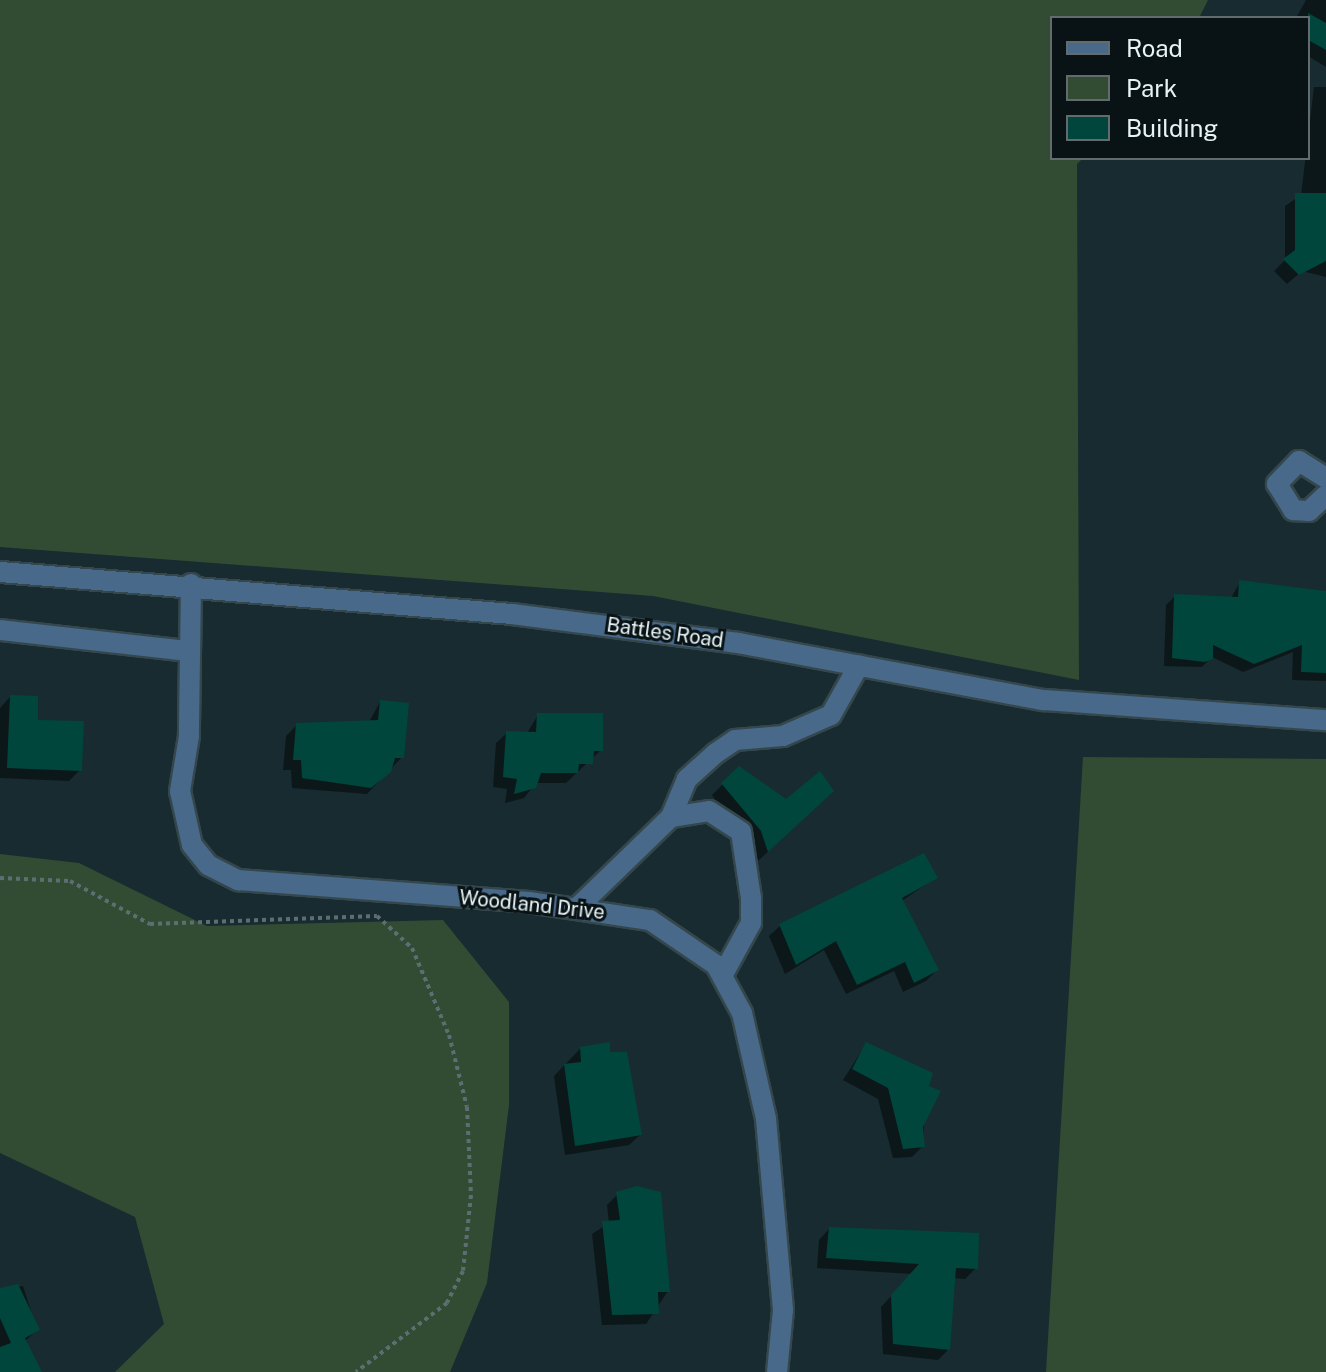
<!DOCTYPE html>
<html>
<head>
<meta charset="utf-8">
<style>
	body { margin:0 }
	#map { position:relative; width:1326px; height:1372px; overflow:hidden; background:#172b30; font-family:"Public Sans",sans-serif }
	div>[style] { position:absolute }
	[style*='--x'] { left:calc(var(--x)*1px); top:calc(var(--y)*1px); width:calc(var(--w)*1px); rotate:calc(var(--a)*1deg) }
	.green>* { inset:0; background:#324b33 }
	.shadow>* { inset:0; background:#0007 }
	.building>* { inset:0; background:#00463d }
	.path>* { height:4px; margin-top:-2px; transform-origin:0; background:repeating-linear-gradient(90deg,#5d6e73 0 4px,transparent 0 8px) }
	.roads { filter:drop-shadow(2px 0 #34474c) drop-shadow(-2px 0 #34474c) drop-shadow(0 2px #34474c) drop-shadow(0 -2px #34474c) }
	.minor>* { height:20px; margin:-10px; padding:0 10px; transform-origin:10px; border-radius:10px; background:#486989 }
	span { translate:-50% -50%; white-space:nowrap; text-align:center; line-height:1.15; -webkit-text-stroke:6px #091214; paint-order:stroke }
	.street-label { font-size:20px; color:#e7f4f7 }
	.legend { position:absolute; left:1050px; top:16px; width:260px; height:144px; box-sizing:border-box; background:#091214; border:2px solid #626c6f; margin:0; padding:10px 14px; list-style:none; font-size:24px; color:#e7f4f7 }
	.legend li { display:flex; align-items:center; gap:16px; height:40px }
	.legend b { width:40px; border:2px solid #626c6f }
</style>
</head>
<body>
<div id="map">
	<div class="green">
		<i style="clip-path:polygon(0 0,1208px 0,1199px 18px,1052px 18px,1052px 158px,1083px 158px,1077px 164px,1079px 680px,653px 596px,0 547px)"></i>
		<i style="clip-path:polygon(1083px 757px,1326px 759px,1326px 1372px,1046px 1372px)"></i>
		<i style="clip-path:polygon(0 854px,79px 863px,207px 926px,443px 920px,509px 1002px,509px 1105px,487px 1283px,450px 1372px,115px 1372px,164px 1324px,135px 1217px,0 1153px)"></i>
	</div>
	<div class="shadow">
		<i style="clip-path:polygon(1306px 0,1326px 0,1326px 67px,1308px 56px,1308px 18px,1296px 18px)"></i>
		<i style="clip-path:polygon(1314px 87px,1326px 87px,1326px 277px,1302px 271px,1287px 284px,1274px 271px,1285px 260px,1285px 206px,1301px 195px)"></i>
		<i style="clip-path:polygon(1240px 582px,1326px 592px,1326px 681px,1292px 680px,1293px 652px,1243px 672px,1212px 657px,1202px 667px,1164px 666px,1166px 605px,1175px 596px,1231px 598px)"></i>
		<i style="clip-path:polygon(10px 697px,80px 770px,69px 781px,0 778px,0 708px)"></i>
		<i style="clip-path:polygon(380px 702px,402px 757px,367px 794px,292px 788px,291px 770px,283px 770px,286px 736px,297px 725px,369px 722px)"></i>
		<i style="clip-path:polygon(538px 715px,601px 750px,566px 783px,536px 783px,524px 798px,505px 803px,507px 789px,493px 787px,496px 743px,507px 733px,527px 733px)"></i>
		<i style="clip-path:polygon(739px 768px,786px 802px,819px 804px,758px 861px,712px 795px)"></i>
		<i style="clip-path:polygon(935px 878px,902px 901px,937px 970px,926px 981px,903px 992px,894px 971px,846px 994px,824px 950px,785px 974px,769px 936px,780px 926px)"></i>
		<i style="clip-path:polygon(866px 1044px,926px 1087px,923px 1146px,912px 1157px,893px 1158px,878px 1099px,843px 1080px)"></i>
		<i style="clip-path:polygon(580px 1049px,608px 1054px,640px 1135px,629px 1145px,565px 1155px,554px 1076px)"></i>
		<i style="clip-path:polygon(618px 1194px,668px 1291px,646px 1324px,602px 1325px,592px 1234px,609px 1223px,607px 1205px)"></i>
		<i style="clip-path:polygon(829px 1229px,976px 1268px,965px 1279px,953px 1278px,948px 1350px,938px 1360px,883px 1354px,881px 1307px,912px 1274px,817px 1268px,819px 1240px)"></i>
		<i style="clip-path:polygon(23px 1286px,37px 1330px,25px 1341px,34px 1372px,0 1372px,0 1290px)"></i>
	</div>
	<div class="building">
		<i style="clip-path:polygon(1308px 13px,1326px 23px,1326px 50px,1308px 40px)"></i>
		<i style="clip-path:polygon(1295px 193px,1326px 193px,1326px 261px,1299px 275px,1283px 259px,1295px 250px)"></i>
		<i style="clip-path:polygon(1239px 580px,1326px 591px,1326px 673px,1301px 672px,1302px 645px,1254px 664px,1213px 645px,1213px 659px,1205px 662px,1172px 658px,1174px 594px,1238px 597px)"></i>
		<i style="clip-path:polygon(10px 695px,38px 696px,38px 720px,84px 721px,82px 771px,7px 768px)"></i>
		<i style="clip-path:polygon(380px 700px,409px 703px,404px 758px,395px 758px,391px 772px,371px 788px,302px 778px,301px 760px,293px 760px,296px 723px,378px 720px)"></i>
		<i style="clip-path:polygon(537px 713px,603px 713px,603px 751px,594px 751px,593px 764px,579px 764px,578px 773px,541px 773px,536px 788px,514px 794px,517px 779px,503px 777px,506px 731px,536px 732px)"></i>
		<i style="clip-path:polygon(739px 766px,786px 799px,820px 771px,834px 791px,768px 852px,761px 831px,721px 783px)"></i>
		<i style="clip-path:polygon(924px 853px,938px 878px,902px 898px,939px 970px,914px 983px,905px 962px,857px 985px,836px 941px,796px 965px,779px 924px)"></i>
		<i style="clip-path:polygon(610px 1042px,610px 1052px,627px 1052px,642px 1135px,575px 1146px,564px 1064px,581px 1062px,580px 1047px)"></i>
		<i style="clip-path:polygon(866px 1042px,933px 1073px,929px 1086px,941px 1091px,923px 1127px,925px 1147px,903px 1149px,888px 1088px,852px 1069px)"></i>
		<i style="clip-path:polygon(637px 1186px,661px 1192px,670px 1292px,658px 1292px,659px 1314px,612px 1315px,602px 1221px,620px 1220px,616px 1192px)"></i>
		<i style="clip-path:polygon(829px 1227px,979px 1233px,978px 1269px,956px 1268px,950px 1350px,893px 1344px,891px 1295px,919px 1264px,826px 1258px)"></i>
		<i style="clip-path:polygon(18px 1284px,40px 1330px,25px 1338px,42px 1372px,0 1372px,0 1347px,11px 1343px,0 1318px,0 1288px)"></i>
	</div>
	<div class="path">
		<i style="--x:0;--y:878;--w:70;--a:2.5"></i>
		<i style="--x:70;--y:881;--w:91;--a:28.3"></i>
		<i style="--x:150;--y:924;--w:227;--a:-2"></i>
		<i style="--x:377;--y:916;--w:47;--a:42.4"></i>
		<i style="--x:412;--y:948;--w:95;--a:67"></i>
		<i style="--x:449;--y:1035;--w:74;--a:76"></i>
		<i style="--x:467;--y:1107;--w:88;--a:87.4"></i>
		<i style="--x:471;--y:1195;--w:76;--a:96"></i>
		<i style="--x:463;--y:1271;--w:36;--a:117"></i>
		<i style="--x:447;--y:1303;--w:114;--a:142.8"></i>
	</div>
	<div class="roads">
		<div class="minor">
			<i style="--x:1326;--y:478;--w:32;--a:-148"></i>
			<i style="--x:1299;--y:461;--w:32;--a:134"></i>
			<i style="--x:1277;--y:484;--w:31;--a:58"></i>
			<i style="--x:1293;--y:510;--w:16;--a:4"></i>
			<i style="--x:1309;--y:511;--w:23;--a:-43"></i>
			<i style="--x:0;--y:572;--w:514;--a:4.69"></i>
			<i style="--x:512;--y:614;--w:228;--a:7.3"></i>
			<i style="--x:738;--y:643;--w:311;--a:10.6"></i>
			<i style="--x:1044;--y:700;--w:283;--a:4.1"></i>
			<i style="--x:191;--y:584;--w:152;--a:90.8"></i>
			<i style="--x:189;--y:736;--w:56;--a:99.3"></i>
			<i style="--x:180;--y:791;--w:55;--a:77.5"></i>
			<i style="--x:192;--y:845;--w:26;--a:51"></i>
			<i style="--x:208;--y:865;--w:34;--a:27"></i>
			<i style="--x:238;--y:880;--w:292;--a:4.3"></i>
			<i style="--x:529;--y:902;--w:122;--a:8.5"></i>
			<i style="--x:650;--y:920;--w:80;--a:34.3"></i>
			<i style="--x:716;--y:965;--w:55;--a:61.6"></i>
			<i style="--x:742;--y:1013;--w:109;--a:77.2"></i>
			<i style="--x:766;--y:1119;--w:192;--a:84.9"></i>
			<i style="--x:783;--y:1310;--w:62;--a:95.5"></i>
			<i style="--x:0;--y:630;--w:189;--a:6.4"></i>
			<i style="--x:671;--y:817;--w:41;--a:-67.2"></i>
			<i style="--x:687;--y:779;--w:39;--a:-42"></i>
			<i style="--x:716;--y:753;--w:23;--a:-34"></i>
			<i style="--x:735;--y:740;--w:48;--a:-4.8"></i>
			<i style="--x:783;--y:736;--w:52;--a:-23.6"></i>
			<i style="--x:831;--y:715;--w:57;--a:-60.8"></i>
			<i style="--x:577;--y:908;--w:131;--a:-44.1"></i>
			<i style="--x:671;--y:817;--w:38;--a:-9"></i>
			<i style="--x:709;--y:811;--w:38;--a:33"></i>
			<i style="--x:741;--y:832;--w:67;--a:81.4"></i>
			<i style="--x:751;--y:898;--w:25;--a:90"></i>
			<i style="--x:751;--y:923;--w:60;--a:118.7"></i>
		</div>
	</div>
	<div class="street-label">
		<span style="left:665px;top:633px;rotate:8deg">Battles Road</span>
		<span style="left:532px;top:905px;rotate:6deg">Woodland Drive</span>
	</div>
	<ul class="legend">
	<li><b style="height:10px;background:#486989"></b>Road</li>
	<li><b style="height:22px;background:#324b33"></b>Park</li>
	<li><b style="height:22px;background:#00463d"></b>Building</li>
	</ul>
</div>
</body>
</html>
